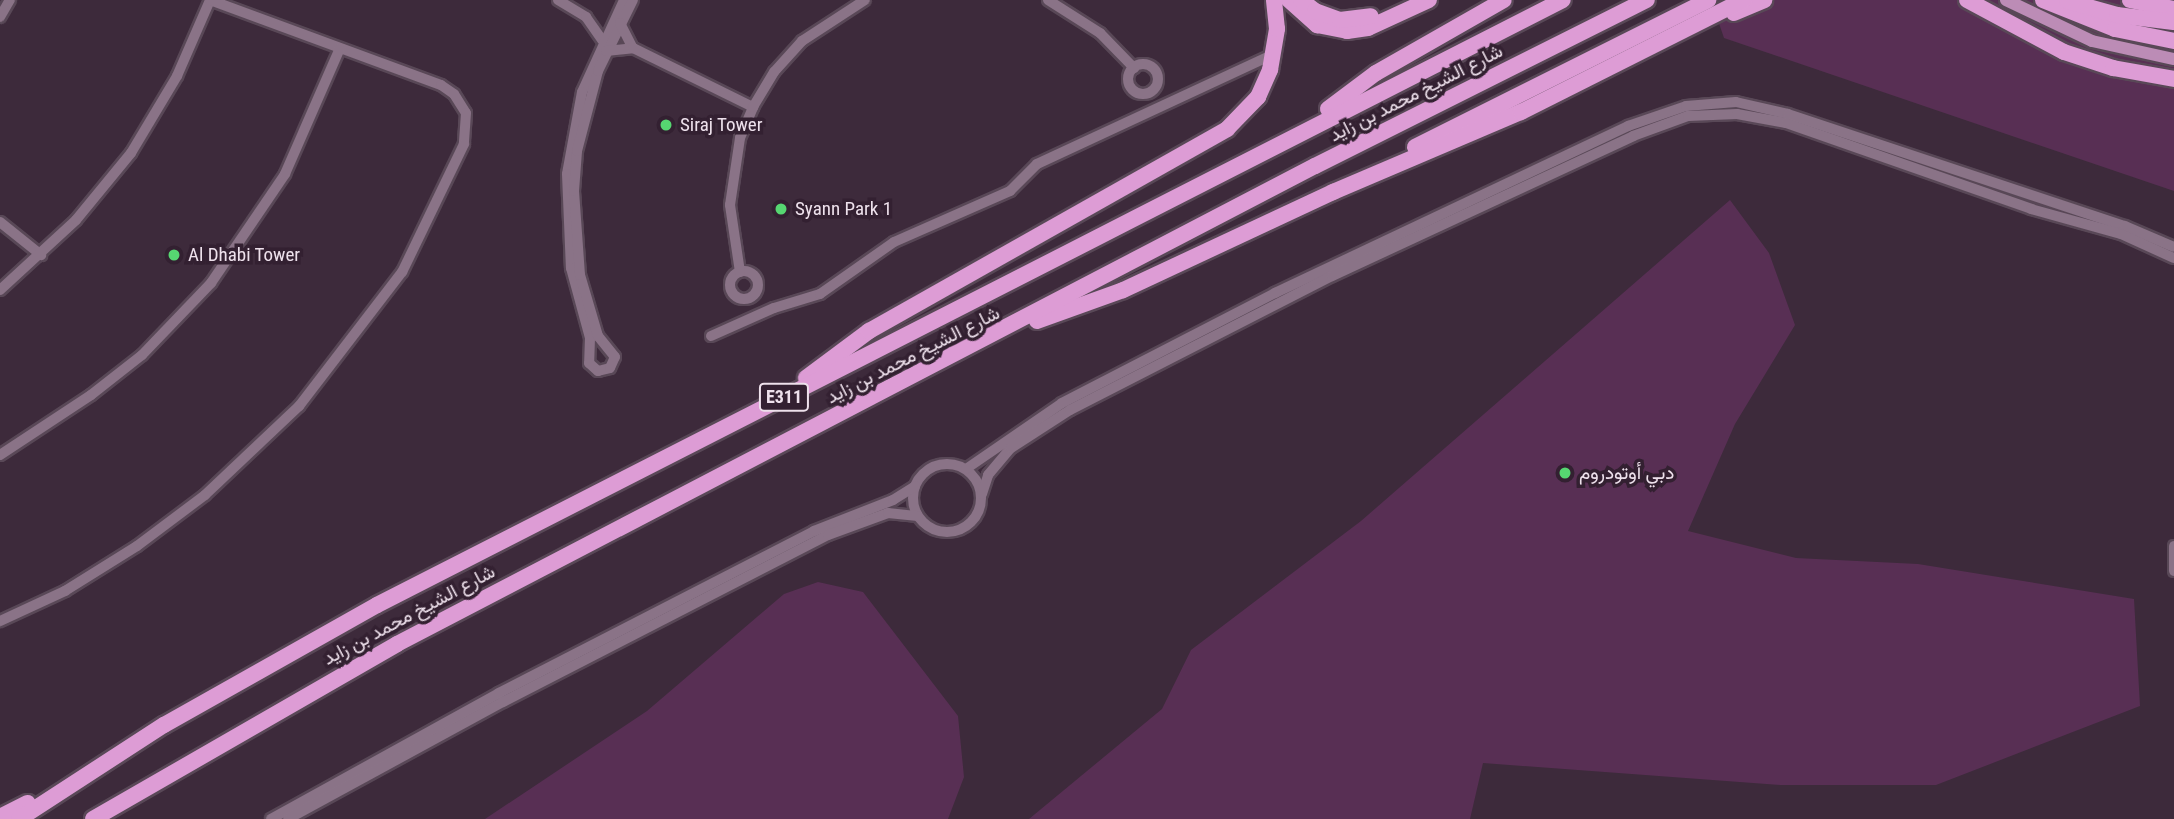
<!DOCTYPE html>
<html>
<head>
<meta charset="utf-8">
<style>
	body { margin:0 }
	#map { position:relative; width:2174px; height:819px; overflow:hidden; background:#3d2a3b; font-family:"Roboto Condensed",Vazirmatn,sans-serif }
	div>[style] { position:absolute }
	[style*='--x'] { left:calc(var(--x)*1px); top:calc(var(--y)*1px); width:calc(var(--w)*1px); rotate:calc(var(--a)*1deg) }
	.green>* { inset:0; background:#582f54 }
	.roads { filter:drop-shadow(2px 0 #594857) drop-shadow(-2px 0 #594857) drop-shadow(0 2px #594857) drop-shadow(0 -2px #594857) }
	.minor>* { height:10px; margin:-5px; padding:0 5px; transform-origin:5px; border-radius:5px; background:#8a7387 }
	.minor>.ring { margin:-5px; padding:0; box-sizing:content-box; background:none; border:10px solid #8a7387; border-radius:50% }
	.major>* { height:12px; margin:-6px; padding:0 6px; transform-origin:6px; border-radius:6px; background:#bc8cb6 }
	.highway>* { height:16px; margin:-8px; padding:0 8px; transform-origin:8px; border-radius:8px; background:#dd9cd5 }
	.dots>* { width:19px; height:19px; translate:-50% -50%; box-sizing:border-box; border:4px solid #332031; border-radius:50% }
	span { translate:-50% -50%; white-space:nowrap; text-align:center; line-height:1.15; -webkit-text-stroke:7px #332031; paint-order:stroke }
	.shield-label span { padding:2px 5px; background:#332031; border:2px solid; border-radius:5px; -webkit-text-stroke-width:0 }
	.shield-label { font-size:18px; color:#eee1ec; font-weight:700 }
	.street-label { font-size:19px; color:#eee1ec }
	.poi-label { font-size:19px; color:#eee1ec }
	.left { translate:0 -50%; text-align:left }
</style>
</head>
<body>
<div id="map">
	<div class="green">
		<i style="clip-path:polygon(1711px 0,2174px 0,2174px 191px,1724px 38px)"></i>
		<i style="clip-path:polygon(1730px 200px,1769px 253px,1795px 325px,1735px 424px,1688px 531px,1796px 558px,1918px 564px,2134px 599px,2140px 706px,1936px 785px,1780px 785px,1483px 763px,1470px 819px,1029px 819px,1162px 709px,1191px 650px,1361px 521px)"></i>
		<i style="clip-path:polygon(818px 582px,863px 592px,958px 716px,964px 777px,948px 819px,485px 819px,647px 711px,784px 594px)"></i>
	</div>
	<div class="roads">
		<div class="minor">
			<i style="--x:558;--y:0;--w:33;--a:31"></i>
			<i style="--x:586;--y:17;--w:28;--a:55"></i>
			<i style="--x:624;--y:0;--w:101;--a:114.5"></i>
			<i style="--x:582;--y:92;--w:83;--a:100.4"></i>
			<i style="--x:567;--y:174;--w:94;--a:87.6"></i>
			<i style="--x:571;--y:268;--w:73;--a:74.8"></i>
			<i style="--x:590;--y:338;--w:25;--a:92"></i>
			<i style="--x:589;--y:363;--w:12;--a:42"></i>
			<i style="--x:598;--y:371;--w:12;--a:-14"></i>
			<i style="--x:610;--y:368;--w:12;--a:-66"></i>
			<i style="--x:615;--y:357;--w:27;--a:-129"></i>
			<i style="--x:598;--y:336;--w:64;--a:-106.4"></i>
			<i style="--x:580;--y:275;--w:84;--a:-94.1"></i>
			<i style="--x:574;--y:191;--w:40;--a:-85.7"></i>
			<i style="--x:577;--y:151;--w:83;--a:-75.3"></i>
			<i style="--x:598;--y:71;--w:79;--a:-63.8"></i>
			<i style="--x:1048;--y:0;--w:62;--a:32.4"></i>
			<i style="--x:1100;--y:33;--w:49;--a:45.8"></i>
			<i style="--x:0;--y:17;--w:20;--a:-60"></i>
			<i style="--x:620;--y:23;--w:28;--a:63"></i>
			<i style="--x:606;--y:51;--w:27;--a:-6"></i>
			<i style="--x:633;--y:48;--w:134;--a:26.2"></i>
			<i class="ring" style="left:1128px;top:64px;width:20px;height:20px"></i>
			<i style="--x:0;--y:222;--w:53;--a:38.8"></i>
			<i class="ring" style="left:730px;top:271px;width:18px;height:18px"></i>
			<i style="--x:740;--y:272;--w:68;--a:-98.5"></i>
			<i style="--x:730;--y:205;--w:68;--a:-81.5"></i>
			<i style="--x:740;--y:138;--w:34;--a:-67"></i>
			<i style="--x:753;--y:107;--w:41;--a:-59"></i>
			<i style="--x:774;--y:72;--w:42;--a:-47.9"></i>
			<i style="--x:802;--y:41;--w:75;--a:-33.1"></i>
			<i style="--x:0;--y:290;--w:103;--a:-42.6"></i>
			<i style="--x:76;--y:220;--w:87;--a:-50.6"></i>
			<i style="--x:131;--y:153;--w:90;--a:-59.1"></i>
			<i style="--x:177;--y:76;--w:83;--a:-66.5"></i>
			<i style="--x:210;--y:0;--w:246;--a:20.2"></i>
			<i style="--x:441;--y:85;--w:16;--a:35"></i>
			<i style="--x:454;--y:94;--w:22;--a:58"></i>
			<i style="--x:466;--y:113;--w:31;--a:94"></i>
			<i style="--x:464;--y:144;--w:142;--a:115.8"></i>
			<i style="--x:402;--y:272;--w:169;--a:127.5"></i>
			<i style="--x:299;--y:406;--w:129;--a:136.6"></i>
			<i style="--x:205;--y:495;--w:85;--a:143.1"></i>
			<i style="--x:137;--y:546;--w:85;--a:148"></i>
			<i style="--x:65;--y:591;--w:72;--a:155.2"></i>
			<i style="--x:711;--y:336;--w:69;--a:-24"></i>
			<i style="--x:774;--y:308;--w:48;--a:-16.9"></i>
			<i style="--x:820;--y:294;--w:90;--a:-35.1"></i>
			<i style="--x:894;--y:242;--w:127;--a:-23.7"></i>
			<i style="--x:1010;--y:191;--w:38;--a:-45"></i>
			<i style="--x:1037;--y:164;--w:261;--a:-24.9"></i>
			<i style="--x:0;--y:455;--w:109;--a:-33.4"></i>
			<i style="--x:91;--y:395;--w:65;--a:-38.1"></i>
			<i style="--x:142;--y:355;--w:100;--a:-46.2"></i>
			<i style="--x:211;--y:283;--w:132;--a:-55.8"></i>
			<i style="--x:285;--y:174;--w:137;--a:-66.4"></i>
			<i class="ring" style="left:913px;top:464px;width:58px;height:58px"></i>
			<i style="--x:966;--y:469;--w:116;--a:-34.5"></i>
			<i style="--x:1062;--y:403;--w:240;--a:-27.3"></i>
			<i style="--x:1275;--y:293;--w:391;--a:-25.3"></i>
			<i style="--x:1628;--y:126;--w:61;--a:-19"></i>
			<i style="--x:1686;--y:106;--w:50;--a:-4.6"></i>
			<i style="--x:1736;--y:102;--w:53;--a:13"></i>
			<i style="--x:1788;--y:114;--w:355;--a:18.4"></i>
			<i style="--x:2125;--y:226;--w:53;--a:23.2"></i>
			<i style="--x:982;--y:494;--w:20;--a:-72"></i>
			<i style="--x:988;--y:475;--w:35;--a:-50"></i>
			<i style="--x:1011;--y:448;--w:70;--a:-32.8"></i>
			<i style="--x:1070;--y:410;--w:294;--a:-27.1"></i>
			<i style="--x:1332;--y:276;--w:332;--a:-24.9"></i>
			<i style="--x:1633;--y:136;--w:59;--a:-20"></i>
			<i style="--x:1688;--y:116;--w:49;--a:-2.3"></i>
			<i style="--x:1737;--y:114;--w:50;--a:10.4"></i>
			<i style="--x:1786;--y:123;--w:260;--a:19.3"></i>
			<i style="--x:2031;--y:209;--w:93;--a:15.5"></i>
			<i style="--x:2121;--y:234;--w:58;--a:24.4"></i>
			<i style="--x:2174;--y:546;--w:25;--a:90"></i>
			<i style="--x:271;--y:819;--w:260;--a:-28.9"></i>
			<i style="--x:499;--y:693;--w:354;--a:-27.2"></i>
			<i style="--x:814;--y:531;--w:85;--a:-21.4"></i>
			<i style="--x:893;--y:500;--w:26;--a:-32"></i>
			<i style="--x:288;--y:819;--w:245;--a:-28.6"></i>
			<i style="--x:503;--y:702;--w:365;--a:-27.2"></i>
			<i style="--x:828;--y:535;--w:64;--a:-20.1"></i>
			<i style="--x:888;--y:513;--w:30;--a:6"></i>
		</div>
		<div class="major">
			<i style="--x:2006;--y:0;--w:95;--a:25.5"></i>
			<i style="--x:2092;--y:41;--w:84;--a:12.4"></i>
		</div>
		<div class="highway">
			<i style="--x:1289;--y:0;--w:38;--a:42"></i>
			<i style="--x:1317;--y:25;--w:31;--a:11"></i>
			<i style="--x:1347;--y:31;--w:21;--a:-8"></i>
			<i style="--x:1368;--y:28;--w:67;--a:-24.7"></i>
			<i style="--x:1301;--y:0;--w:18;--a:38"></i>
			<i style="--x:1315;--y:11;--w:27;--a:20"></i>
			<i style="--x:1340;--y:20;--w:31;--a:-7"></i>
			<i style="--x:1967;--y:0;--w:110;--a:28.2"></i>
			<i style="--x:2064;--y:52;--w:52;--a:18.1"></i>
			<i style="--x:2113;--y:68;--w:62;--a:10.2"></i>
			<i style="--x:2043;--y:0;--w:78;--a:21.9"></i>
			<i style="--x:2115;--y:29;--w:60;--a:11.5"></i>
			<i style="--x:2130;--y:0;--w:45;--a:11.6"></i>
			<i style="--x:2067;--y:1;--w:52;--a:15.6"></i>
			<i style="--x:2117;--y:15;--w:57;--a:7"></i>
			<i style="--x:1734;--y:13;--w:33;--a:-23"></i>
			<i style="--x:1328;--y:109;--w:60;--a:-36.9"></i>
			<i style="--x:1376;--y:73;--w:147;--a:-29.7"></i>
			<i style="--x:1415;--y:147;--w:328;--a:-26.6"></i>
			<i style="--x:1037;--y:321;--w:91;--a:-19.8"></i>
			<i style="--x:1123;--y:290;--w:232;--a:-25"></i>
			<i style="--x:1333;--y:192;--w:204;--a:-23.1"></i>
			<i style="--x:1521;--y:112;--w:250;--a:-26.7"></i>
			<i style="--x:806;--y:378;--w:79;--a:-36.7"></i>
			<i style="--x:869;--y:331;--w:411;--a:-29.4"></i>
			<i style="--x:1227;--y:129;--w:45;--a:-45.9"></i>
			<i style="--x:1258;--y:97;--w:30;--a:-66"></i>
			<i style="--x:1270;--y:70;--w:42;--a:-80.3"></i>
			<i style="--x:1277;--y:29;--w:29;--a:-96"></i>
			<i style="--x:0;--y:817;--w:31;--a:-27"></i>
			<i style="--x:19;--y:819;--w:173;--a:-33"></i>
			<i style="--x:164;--y:725;--w:244;--a:-29.4"></i>
			<i style="--x:377;--y:605;--w:1331;--a:-27.03"></i>
			<i style="--x:93;--y:819;--w:351;--a:-29.9"></i>
			<i style="--x:397;--y:644;--w:1035;--a:-27.51"></i>
			<i style="--x:1315;--y:166;--w:371;--a:-26.6"></i>
		</div>
	</div>
	<div class="dots">
		<i style="left:666px;top:125px;background:#56d671"></i>
		<i style="left:781px;top:209px;background:#56d671"></i>
		<i style="left:174px;top:255px;background:#56d671"></i>
		<i style="left:1565px;top:473px;background:#56d671"></i>
	</div>
	<div class="shield-label">
		<span style="left:784px;top:397px">E311</span>
	</div>
	<div class="street-label">
		<span style="left:1416px;top:93px;rotate:-27deg">شارع الشيخ محمد بن زايد</span>
		<span style="left:913px;top:355px;rotate:-27deg">شارع الشيخ محمد بن زايد</span>
		<span style="left:409px;top:615px;rotate:-28deg">شارع الشيخ محمد بن زايد</span>
	</div>
	<div class="poi-label">
		<span class="left" style="left:680px;top:125px">Siraj Tower</span>
		<span class="left" style="left:795px;top:209px">Syann Park 1</span>
		<span class="left" style="left:188px;top:255px">Al Dhabi Tower</span>
		<span class="left" style="left:1579px;top:473px">دبي أوتودروم</span>
	</div>
</div>
</body>
</html>
